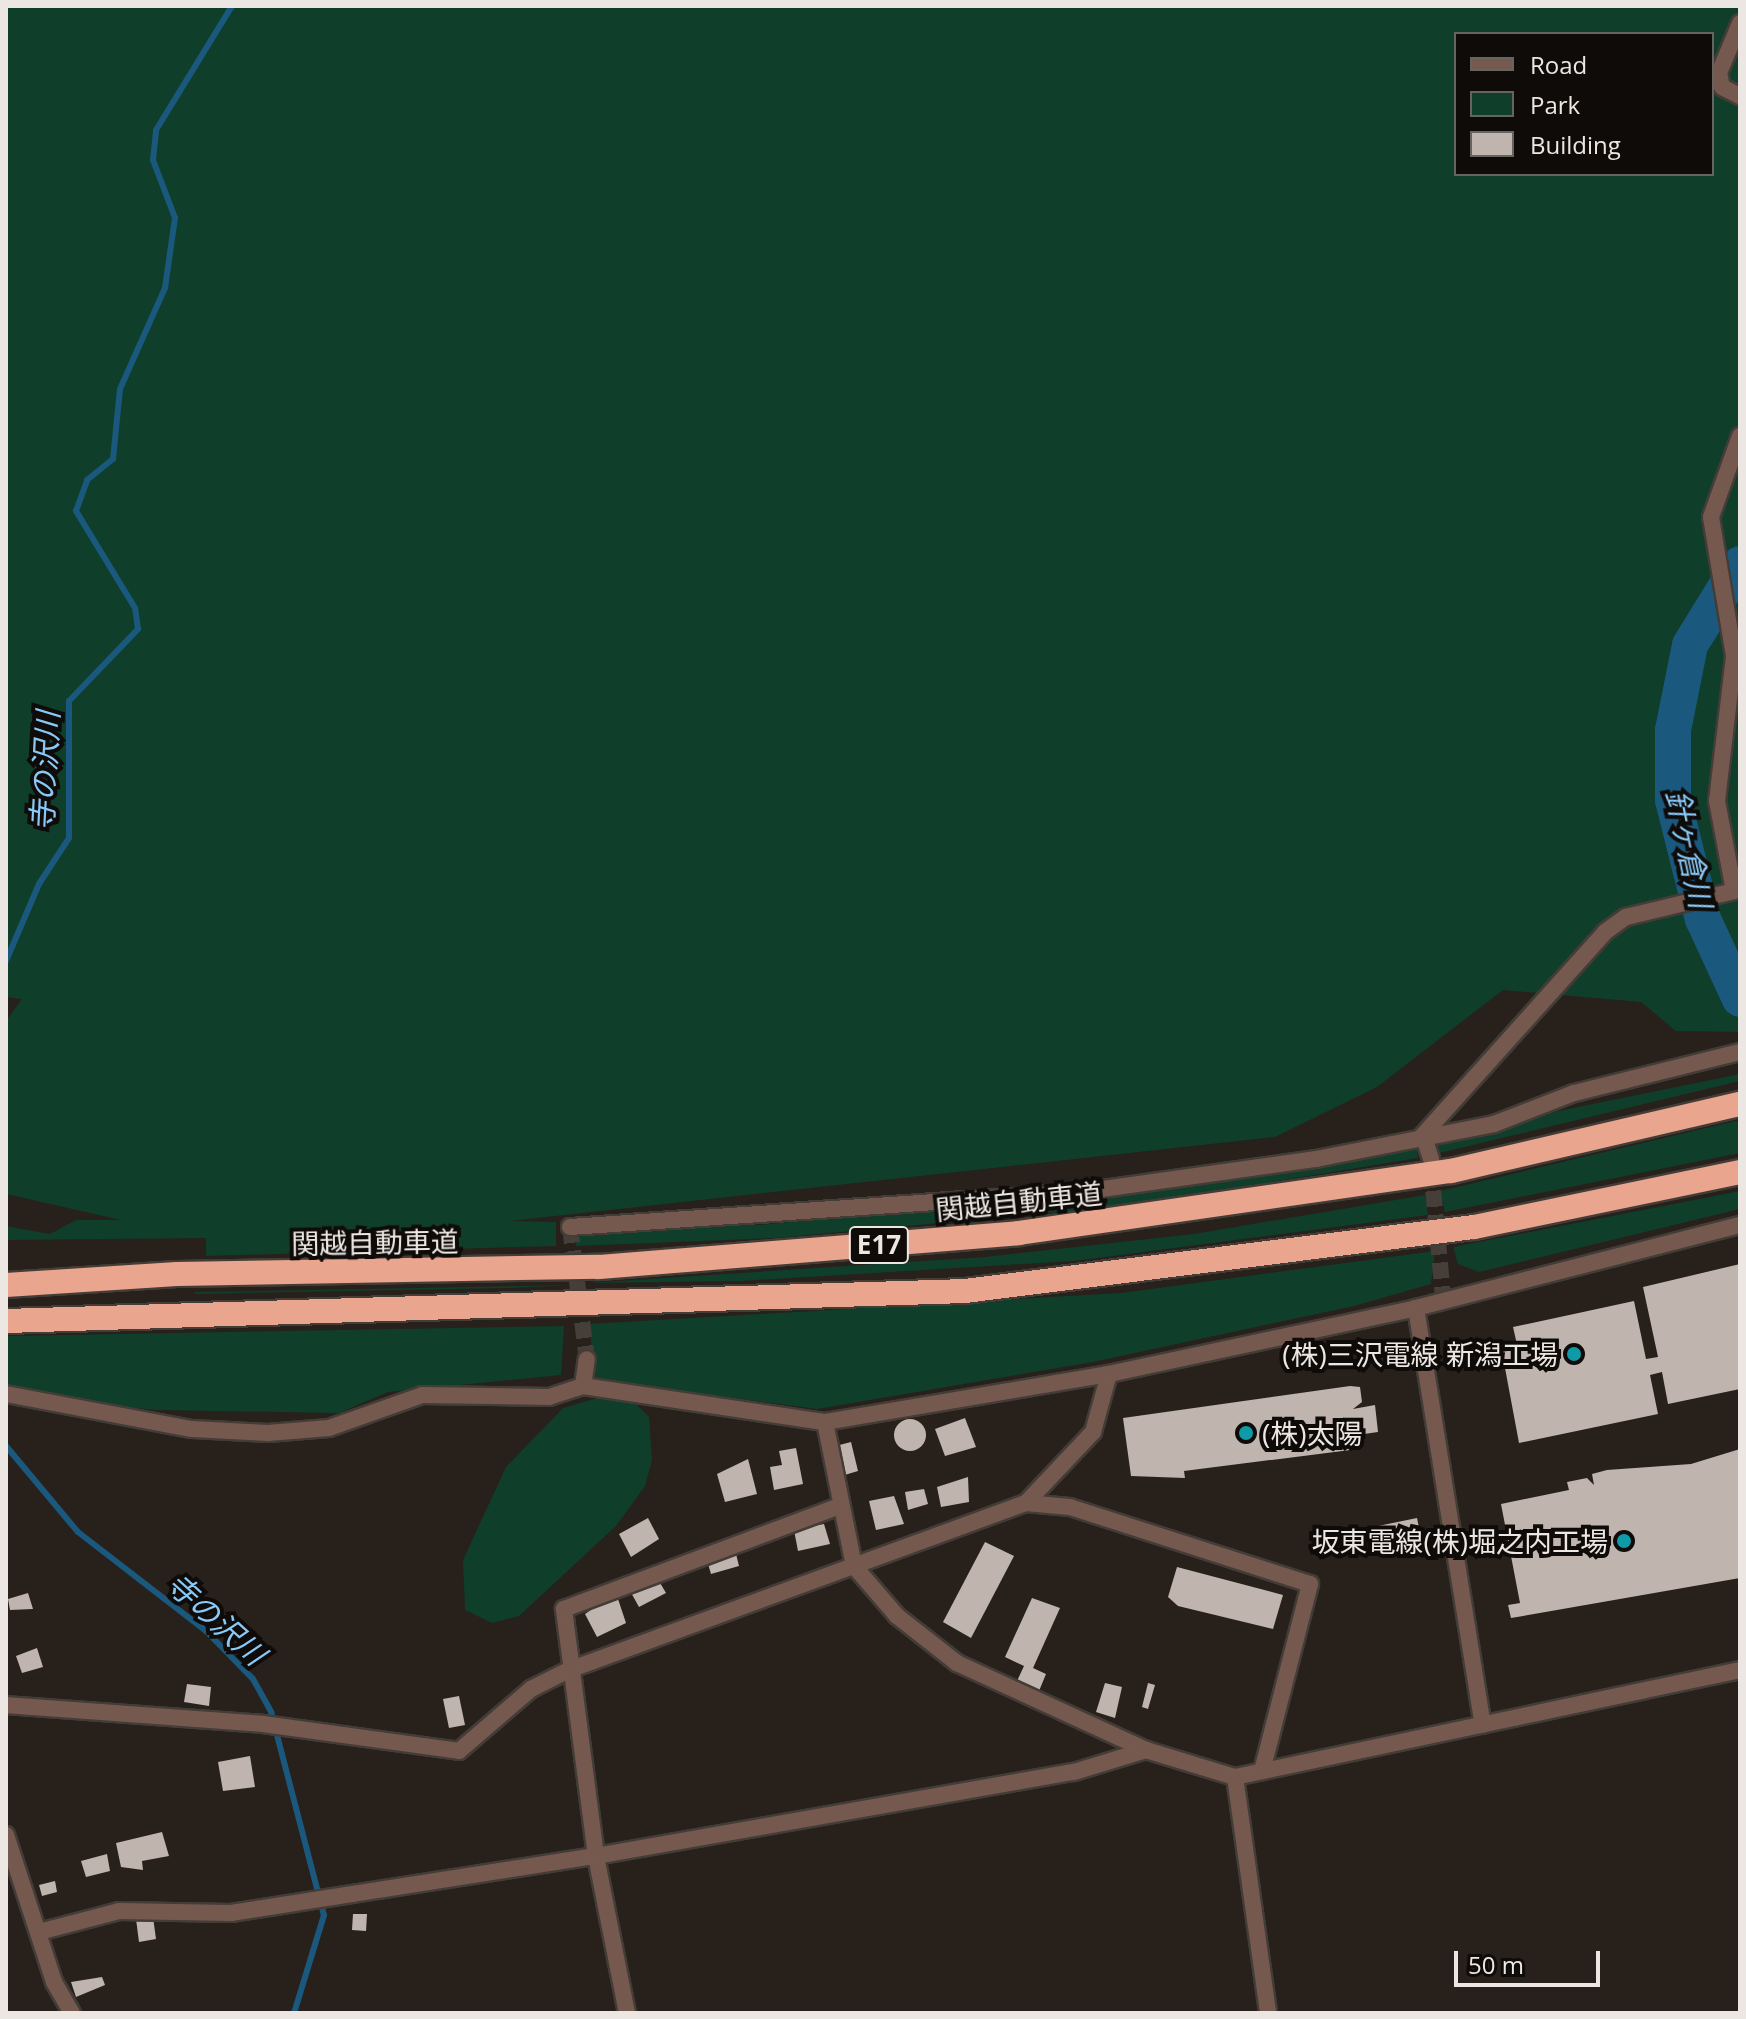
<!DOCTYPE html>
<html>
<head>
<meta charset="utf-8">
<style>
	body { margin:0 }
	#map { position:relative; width:1746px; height:2019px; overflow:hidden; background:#28201b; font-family:"Open Sans","Noto Sans JP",sans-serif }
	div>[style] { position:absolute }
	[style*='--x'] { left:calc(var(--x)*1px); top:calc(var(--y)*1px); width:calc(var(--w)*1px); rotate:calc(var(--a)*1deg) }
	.green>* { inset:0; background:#0f3e2b }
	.stream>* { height:6px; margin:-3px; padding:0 3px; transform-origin:3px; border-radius:3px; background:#1a587e }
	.river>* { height:36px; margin:-18px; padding:0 18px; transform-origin:18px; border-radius:18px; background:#1a587e }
	.building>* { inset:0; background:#bfb5ae }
	.round { border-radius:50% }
	.street-tunnel>* { height:16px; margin-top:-8px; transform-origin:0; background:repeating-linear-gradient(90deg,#453e39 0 16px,transparent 0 24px) }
	.roads { filter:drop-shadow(2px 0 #433c37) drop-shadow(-2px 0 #433c37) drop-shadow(0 2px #433c37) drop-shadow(0 -2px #433c37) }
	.street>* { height:16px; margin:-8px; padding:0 8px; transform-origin:8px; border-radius:8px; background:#75594f }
	.highway>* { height:24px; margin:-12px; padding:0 12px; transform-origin:12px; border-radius:12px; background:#e9a58d }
	.dots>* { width:22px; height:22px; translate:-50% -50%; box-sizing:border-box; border:4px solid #0e0b09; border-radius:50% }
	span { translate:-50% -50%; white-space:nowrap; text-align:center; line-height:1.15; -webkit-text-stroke:8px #0e0b09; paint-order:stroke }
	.shield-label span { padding:2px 6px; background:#0e0b09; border:2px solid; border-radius:6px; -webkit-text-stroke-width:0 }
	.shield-label { font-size:26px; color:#ece7e3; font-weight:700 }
	.street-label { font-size:28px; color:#ece7e3 }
	.poi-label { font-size:28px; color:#ece7e3 }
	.right { translate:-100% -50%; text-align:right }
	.left { translate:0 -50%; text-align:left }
	.water-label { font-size:30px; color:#88c9f8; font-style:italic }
	.frame { position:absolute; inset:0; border:8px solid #ece7e3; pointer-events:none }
	.legend { position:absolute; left:1454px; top:32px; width:260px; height:144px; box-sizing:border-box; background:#0e0b09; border:2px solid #676360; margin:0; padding:10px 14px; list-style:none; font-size:24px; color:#ece7e3 }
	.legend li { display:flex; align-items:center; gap:16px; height:40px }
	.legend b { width:40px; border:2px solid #676360 }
	.scale { position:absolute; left:1454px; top:1951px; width:146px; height:36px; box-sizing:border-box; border:4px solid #ece7e3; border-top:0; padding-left:10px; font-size:24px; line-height:28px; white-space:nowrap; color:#ece7e3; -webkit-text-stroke:6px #0e0b09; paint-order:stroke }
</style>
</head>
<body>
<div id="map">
	<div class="green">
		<i style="clip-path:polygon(evenodd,6px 6px,1740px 6px,1740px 1032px,1676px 1031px,1641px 1002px,1503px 990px,1377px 1087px,1275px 1137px,510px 1221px,556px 1222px,556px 1246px,206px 1256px,206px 1238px,6px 1240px,6px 1226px,50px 1234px,76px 1220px,121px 1220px,6px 1194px,6px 1021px,22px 999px,6px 997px,6px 6px,1456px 34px,1712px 34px,1712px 174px,1456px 174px,1456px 34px)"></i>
		<i style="clip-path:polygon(1740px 1074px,1740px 1081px,1435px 1154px,1436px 1136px)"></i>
		<i style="clip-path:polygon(1740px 1120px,1740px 1153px,1445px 1212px,1440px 1191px)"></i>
		<i style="clip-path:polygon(1417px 1144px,1418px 1158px,1126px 1206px,776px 1238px,576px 1246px,576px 1230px,721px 1219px,759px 1225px,1081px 1193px)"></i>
		<i style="clip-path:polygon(1740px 1191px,1740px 1209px,1479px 1272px,1458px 1264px,1453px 1247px)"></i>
		<i style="clip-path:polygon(1425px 1195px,1428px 1215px,1074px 1261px,741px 1281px,588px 1283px,985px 1257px,1194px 1234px)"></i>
		<i style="clip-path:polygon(1435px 1251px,1431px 1284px,1354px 1306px,1093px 1362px,817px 1409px,596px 1380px,589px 1324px,1121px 1293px)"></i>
		<i style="clip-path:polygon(575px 1285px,506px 1288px,195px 1294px,195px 1292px)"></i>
		<i style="clip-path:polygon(564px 1326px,561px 1375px,388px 1392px,339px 1413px,157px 1410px,65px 1402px,6px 1386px,6px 1336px)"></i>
		<i style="clip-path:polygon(601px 1397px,636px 1404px,649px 1417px,652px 1460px,645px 1486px,616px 1526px,519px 1616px,492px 1623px,465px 1610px,463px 1560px,506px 1467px,563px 1408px)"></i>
	</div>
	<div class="stream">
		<i style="--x:6;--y:961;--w:84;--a:-66.8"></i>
		<i style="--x:39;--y:884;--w:55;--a:-56.9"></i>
		<i style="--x:69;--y:838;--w:137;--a:-90"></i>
		<i style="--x:69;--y:701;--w:100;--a:-46.2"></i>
		<i style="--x:138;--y:629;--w:21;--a:-98"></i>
		<i style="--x:135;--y:608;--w:114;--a:-121.3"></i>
		<i style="--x:76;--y:511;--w:33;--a:-70"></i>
		<i style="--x:87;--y:480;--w:33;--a:-39"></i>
		<i style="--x:113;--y:459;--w:70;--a:-84.3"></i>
		<i style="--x:120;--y:389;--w:111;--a:-66"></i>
		<i style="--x:165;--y:288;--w:71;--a:-81.9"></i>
		<i style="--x:175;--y:218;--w:62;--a:-110.8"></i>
		<i style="--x:153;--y:160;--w:30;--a:-84"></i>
		<i style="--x:156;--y:130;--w:145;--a:-58.5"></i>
		<i style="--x:6;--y:1446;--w:112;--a:50.1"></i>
		<i style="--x:78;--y:1532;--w:162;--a:37.7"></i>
		<i style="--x:206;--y:1631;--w:67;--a:45.6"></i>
		<i style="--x:253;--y:1679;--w:38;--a:61"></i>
		<i style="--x:271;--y:1712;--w:210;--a:75.4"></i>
		<i style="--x:324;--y:1915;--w:102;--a:107"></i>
	</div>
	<div class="river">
		<i style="--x:1740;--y:564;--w:95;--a:121.7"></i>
		<i style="--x:1690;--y:645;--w:87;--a:101.3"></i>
		<i style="--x:1673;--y:730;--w:70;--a:90"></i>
		<i style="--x:1673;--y:800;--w:123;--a:75.9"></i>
		<i style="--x:1703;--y:919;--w:88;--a:65.2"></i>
	</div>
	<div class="building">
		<i style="clip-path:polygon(1740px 1264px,1740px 1389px,1668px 1404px,1662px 1372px,1650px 1375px,1658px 1414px,1519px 1443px,1502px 1352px,1518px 1349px,1513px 1327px,1634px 1301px,1646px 1359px,1658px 1357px,1643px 1287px)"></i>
		<i style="clip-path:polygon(1350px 1386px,1360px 1387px,1362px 1402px,1353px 1409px,1375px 1405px,1378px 1432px,1357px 1435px,1358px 1449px,1184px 1471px,1185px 1478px,1131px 1476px,1123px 1418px)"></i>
		<i style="clip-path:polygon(965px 1418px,976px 1447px,945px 1456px,935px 1429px)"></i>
		<i class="round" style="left:894px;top:1419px;width:32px;height:32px"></i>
		<i style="clip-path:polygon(851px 1442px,858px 1471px,838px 1477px,824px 1449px)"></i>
		<i style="clip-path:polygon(796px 1448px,803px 1484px,774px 1490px,770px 1467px,782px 1465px,779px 1451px)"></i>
		<i style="clip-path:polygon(1740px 1449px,1740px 1578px,1511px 1618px,1508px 1605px,1520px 1603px,1501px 1504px,1569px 1490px,1567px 1482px,1587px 1478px,1594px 1485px,1592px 1474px,1607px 1470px,1691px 1464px)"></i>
		<i style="clip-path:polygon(748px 1459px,757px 1494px,725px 1502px,717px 1474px)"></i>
		<i style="clip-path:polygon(968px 1477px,969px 1502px,941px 1507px,937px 1487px)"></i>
		<i style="clip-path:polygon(924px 1489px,928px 1504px,908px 1510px,905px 1492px)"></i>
		<i style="clip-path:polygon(894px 1496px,904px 1524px,876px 1530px,869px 1501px)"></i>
		<i style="clip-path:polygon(648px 1518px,659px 1539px,631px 1557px,619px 1534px)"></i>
		<i style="clip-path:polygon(1417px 1518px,1421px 1537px,1382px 1543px,1378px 1526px)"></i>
		<i style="clip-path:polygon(824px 1524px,830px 1544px,798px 1551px,794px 1530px)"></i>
		<i style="clip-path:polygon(732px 1538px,739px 1566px,711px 1574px,703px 1547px)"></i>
		<i style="clip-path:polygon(985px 1542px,1014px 1556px,971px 1638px,943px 1622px)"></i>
		<i style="clip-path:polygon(1177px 1567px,1283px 1595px,1273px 1629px,1178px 1606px,1168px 1597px)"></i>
		<i style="clip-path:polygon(656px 1576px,666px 1593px,639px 1607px,629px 1589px)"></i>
		<i style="clip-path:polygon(28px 1593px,33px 1609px,10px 1610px,8px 1599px)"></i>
		<i style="clip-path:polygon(616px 1593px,626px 1623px,597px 1637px,585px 1614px)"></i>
		<i style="clip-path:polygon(1032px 1598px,1060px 1608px,1033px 1668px,1046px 1674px,1039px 1691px,1017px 1681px,1024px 1666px,1005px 1657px)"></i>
		<i style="clip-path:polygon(37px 1648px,43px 1667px,22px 1673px,16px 1656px)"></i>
		<i style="clip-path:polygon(1105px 1683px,1122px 1687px,1115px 1718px,1096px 1712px)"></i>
		<i style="clip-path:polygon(1148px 1683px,1155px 1685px,1148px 1709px,1142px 1707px)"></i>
		<i style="clip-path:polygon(187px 1684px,211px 1687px,209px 1706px,184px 1702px)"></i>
		<i style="clip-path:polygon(459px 1696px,465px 1725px,449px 1728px,443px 1699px)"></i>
		<i style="clip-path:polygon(250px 1756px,255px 1787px,223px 1791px,218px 1762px)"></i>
		<i style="clip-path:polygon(162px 1832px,169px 1856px,142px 1861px,143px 1870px,121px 1867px,116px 1843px)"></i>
		<i style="clip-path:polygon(107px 1854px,110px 1871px,86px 1877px,81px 1861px)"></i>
		<i style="clip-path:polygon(55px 1881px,57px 1892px,42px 1896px,39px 1885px)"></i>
		<i style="clip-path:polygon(353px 1914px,367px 1914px,366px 1931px,352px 1930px)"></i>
		<i style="clip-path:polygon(153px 1917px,156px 1939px,139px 1942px,136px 1919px)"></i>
		<i style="clip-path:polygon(102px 1977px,105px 1985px,76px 1997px,71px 1982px)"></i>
	</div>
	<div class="street-tunnel">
		<i style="--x:1431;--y:1167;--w:131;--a:84.7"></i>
		<i style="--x:570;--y:1227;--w:133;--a:82.7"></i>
	</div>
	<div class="roads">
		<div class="street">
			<i style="--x:1740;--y:23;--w:54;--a:112.8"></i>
			<i style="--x:1719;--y:73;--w:14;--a:78"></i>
			<i style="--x:1722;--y:87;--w:20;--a:27"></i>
			<i style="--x:1734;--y:891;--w:92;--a:-100.7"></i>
			<i style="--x:1717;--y:801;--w:146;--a:-83.3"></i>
			<i style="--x:1734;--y:656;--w:141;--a:-99.4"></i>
			<i style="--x:1711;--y:517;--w:86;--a:-70.3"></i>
			<i style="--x:1431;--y:1159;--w:25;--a:-108"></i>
			<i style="--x:1423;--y:1135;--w:273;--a:-48.1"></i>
			<i style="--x:1605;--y:932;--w:26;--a:-36"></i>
			<i style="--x:1626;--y:917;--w:111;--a:-13.5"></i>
			<i style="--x:570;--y:1227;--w:512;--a:-3.92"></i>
			<i style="--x:1081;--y:1192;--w:237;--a:-8"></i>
			<i style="--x:1316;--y:1159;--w:181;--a:-11.1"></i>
			<i style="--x:1494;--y:1124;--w:86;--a:-21.2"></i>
			<i style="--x:1574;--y:1093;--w:171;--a:-13.9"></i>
			<i style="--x:1416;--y:1308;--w:422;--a:80.9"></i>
			<i style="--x:1109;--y:1374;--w:288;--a:170.4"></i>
			<i style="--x:825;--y:1422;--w:147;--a:78.6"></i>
			<i style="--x:854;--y:1566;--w:66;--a:49.3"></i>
			<i style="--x:897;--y:1616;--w:76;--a:38.1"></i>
			<i style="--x:957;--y:1663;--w:208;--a:24.7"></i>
			<i style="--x:1146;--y:1750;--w:93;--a:16.9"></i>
			<i style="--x:1235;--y:1777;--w:516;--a:-11.96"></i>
			<i style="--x:583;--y:1386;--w:27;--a:-82"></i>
			<i style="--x:6;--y:1394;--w:189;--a:10.7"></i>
			<i style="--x:192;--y:1429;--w:76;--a:3"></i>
			<i style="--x:268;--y:1433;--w:61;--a:-4.7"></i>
			<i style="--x:329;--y:1428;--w:99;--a:-19.5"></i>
			<i style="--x:422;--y:1395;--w:127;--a:0.9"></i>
			<i style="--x:549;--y:1397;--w:36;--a:-18"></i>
			<i style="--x:583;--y:1386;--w:245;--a:8.5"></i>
			<i style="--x:1026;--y:1503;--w:44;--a:5.2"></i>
			<i style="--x:1070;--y:1507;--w:252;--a:17.8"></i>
			<i style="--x:1310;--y:1584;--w:193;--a:104.4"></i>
			<i style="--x:6;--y:1705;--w:258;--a:4.2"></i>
			<i style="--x:263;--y:1724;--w:198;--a:7.8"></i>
			<i style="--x:459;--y:1751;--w:95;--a:-40.7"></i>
			<i style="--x:531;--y:1689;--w:42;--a:-26.6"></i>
			<i style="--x:569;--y:1670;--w:487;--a:-20.1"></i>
			<i style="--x:1026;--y:1503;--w:98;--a:-46.7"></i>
			<i style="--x:1093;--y:1432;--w:60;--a:-74.6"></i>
			<i style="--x:1109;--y:1374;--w:314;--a:-12.1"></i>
			<i style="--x:1416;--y:1308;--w:334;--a:-14.4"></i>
			<i style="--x:1235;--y:1777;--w:238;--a:82"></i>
			<i style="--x:6;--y:1835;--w:155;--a:71.9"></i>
			<i style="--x:54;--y:1982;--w:36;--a:60"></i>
			<i style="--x:39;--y:1932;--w:83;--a:-14.7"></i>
			<i style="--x:119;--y:1911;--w:112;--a:1"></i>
			<i style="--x:231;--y:1913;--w:369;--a:-8.9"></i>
			<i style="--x:596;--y:1856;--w:485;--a:-10"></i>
			<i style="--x:1074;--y:1772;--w:75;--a:-17"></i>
			<i style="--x:627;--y:2013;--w:160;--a:-101.2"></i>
			<i style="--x:596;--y:1856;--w:249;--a:-97.4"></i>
			<i style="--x:564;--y:1609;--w:294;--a:-20.5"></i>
		</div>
		<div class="highway">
			<i style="--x:6;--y:1285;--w:171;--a:-3.7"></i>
			<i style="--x:177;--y:1274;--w:422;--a:-1"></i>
			<i style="--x:599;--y:1267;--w:421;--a:-4.6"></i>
			<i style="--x:1019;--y:1233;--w:436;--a:-8.2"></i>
			<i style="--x:1451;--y:1171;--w:297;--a:-13.1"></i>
			<i style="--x:6;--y:1321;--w:959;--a:-1.79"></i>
			<i style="--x:965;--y:1291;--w:513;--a:-7.17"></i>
			<i style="--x:1474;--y:1227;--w:272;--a:-11.7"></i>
		</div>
	</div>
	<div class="dots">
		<i style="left:1574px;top:1354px;background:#0f9aa8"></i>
		<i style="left:1246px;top:1433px;background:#0f9aa8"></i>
		<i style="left:1624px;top:1541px;background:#0f9aa8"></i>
	</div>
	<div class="shield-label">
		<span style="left:879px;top:1245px">E17</span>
	</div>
	<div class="street-label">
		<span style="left:1019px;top:1201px;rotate:-6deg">関越自動車道</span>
		<span style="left:375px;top:1242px;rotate:-1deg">関越自動車道</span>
	</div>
	<div class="poi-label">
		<span class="right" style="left:1558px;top:1354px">(株)三沢電線 新潟工場</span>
		<span class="left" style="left:1262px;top:1433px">(株)太陽</span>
		<span class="right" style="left:1608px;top:1541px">坂東電線(株)堀之内工場</span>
	</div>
	<div class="water-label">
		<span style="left:45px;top:771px;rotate:-87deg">寺の沢川</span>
		<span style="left:1689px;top:849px;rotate:78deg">針ヶ倉川</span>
		<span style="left:216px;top:1619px;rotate:42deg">寺の沢川</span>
	</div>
	<div class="frame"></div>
	<ul class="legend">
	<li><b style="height:10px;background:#75594f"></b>Road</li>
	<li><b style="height:22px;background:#0f3e2b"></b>Park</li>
	<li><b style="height:22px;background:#bfb5ae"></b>Building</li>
	</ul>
	<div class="scale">50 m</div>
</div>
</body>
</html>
